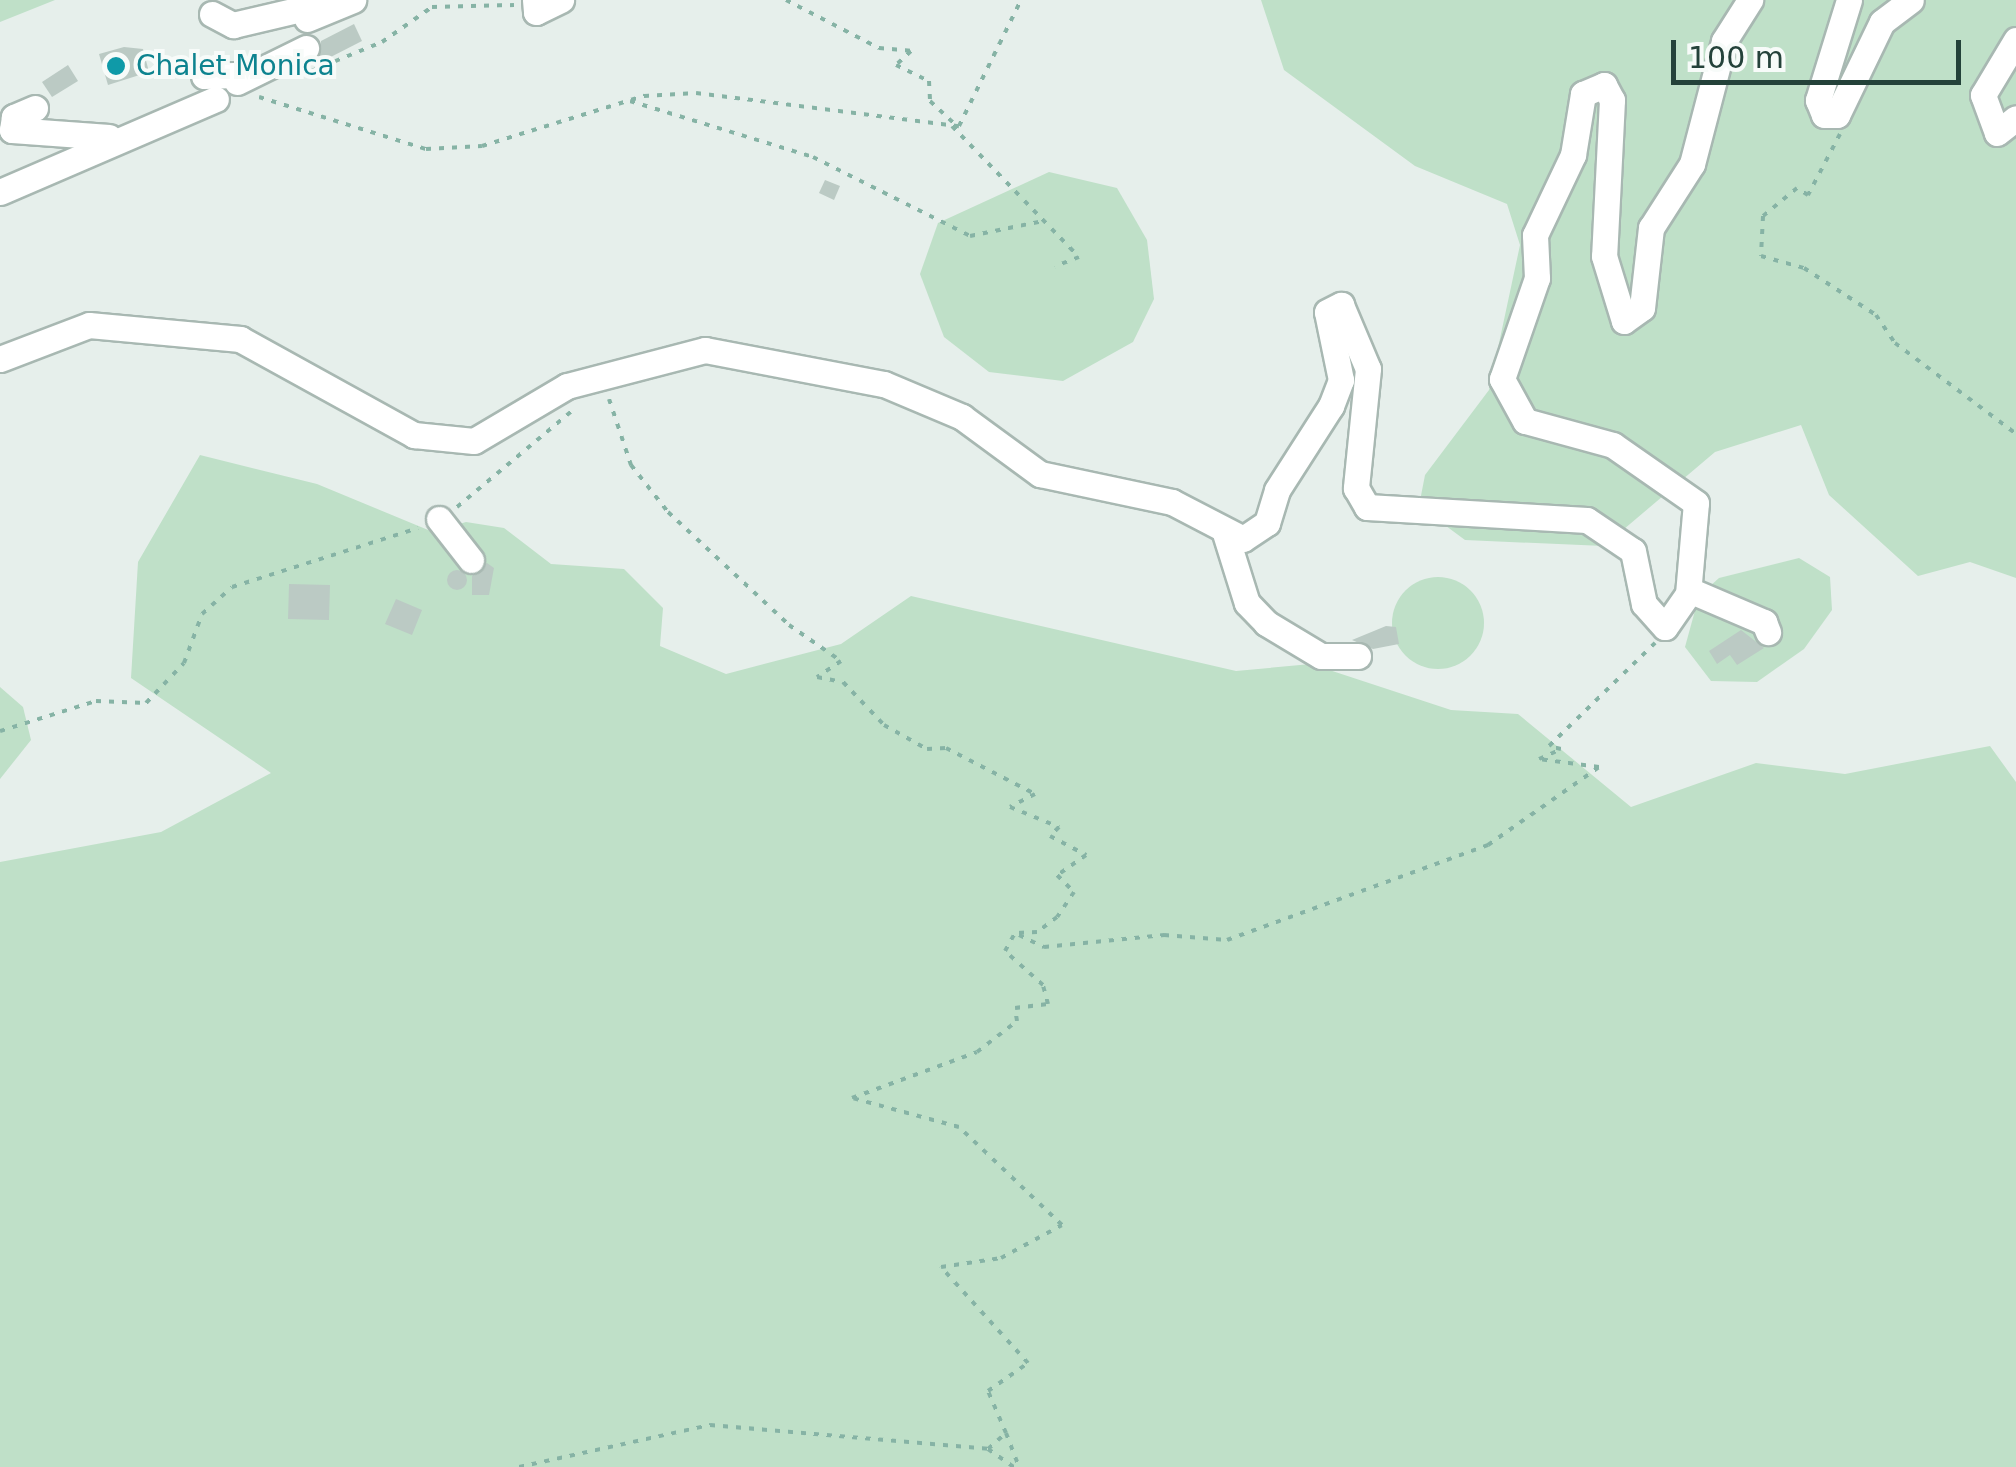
<!DOCTYPE html>
<html>
<head>
<meta charset="utf-8">
<style>
	body { margin:0 }
	#map { position:relative; width:2016px; height:1467px; overflow:hidden; background:#e6efeb; font-family:"DejaVu Sans",sans-serif }
	div>[style] { position:absolute }
	[style*='--x'] { left:calc(var(--x)*1px); top:calc(var(--y)*1px); width:calc(var(--w)*1px); rotate:calc(var(--a)*1deg) }
	.green>* { inset:0; background:#bfe0c8 }
	.round { border-radius:50% }
	.building>* { inset:0; background:#bbcac4 }
	.path>* { height:4px; margin-top:-2px; transform-origin:0; background:repeating-linear-gradient(90deg,#86b3a5 0 5px,transparent 0 13px) }
	.roads { filter:drop-shadow(2px 0 #a8b8b2) drop-shadow(-2px 0 #a8b8b2) drop-shadow(0 2px #a8b8b2) drop-shadow(0 -2px #a8b8b2) }
	.minor>* { height:25px; margin:-12.5px; padding:0 12.5px; transform-origin:12.5px; border-radius:12.5px; background:#fff }
	.dots>* { width:28px; height:28px; translate:-50% -50%; box-sizing:border-box; border:5px solid #f7fbf9; border-radius:50% }
	span { translate:-50% -50%; white-space:nowrap; text-align:center; line-height:1.15; -webkit-text-stroke:8px #f7fbf9; paint-order:stroke }
	.culture-label { font-size:28px; color:#0d838f }
	.left { translate:0 -50%; text-align:left }
	.scale { position:absolute; left:1671px; top:40px; width:290px; height:45px; box-sizing:border-box; border:5px solid #24423a; border-top:0; padding-left:12px; font-size:30px; line-height:35px; white-space:nowrap; color:#24423a; -webkit-text-stroke:8px #f7fbf9; paint-order:stroke }
</style>
</head>
<body>
<div id="map">
	<div class="green">
		<i style="clip-path:polygon(0 0,55px 0,0 22px)"></i>
		<i style="clip-path:polygon(1261px 0,2016px 0,2016px 578px,1970px 562px,1918px 576px,1829px 495px,1801px 425px,1715px 452px,1604px 546px,1465px 540px,1419px 506px,1425px 475px,1489px 390px,1520px 245px,1507px 204px,1415px 166px,1284px 70px)"></i>
		<i style="clip-path:polygon(1049px 172px,1117px 188px,1147px 240px,1154px 299px,1133px 342px,1063px 381px,989px 372px,944px 337px,920px 274px,938px 223px)"></i>
		<i style="clip-path:polygon(200px 455px,317px 484px,433px 532px,466px 522px,504px 528px,551px 564px,624px 569px,663px 608px,660px 646px,726px 674px,841px 644px,911px 596px,1236px 671px,1311px 664px,1451px 710px,1518px 714px,1631px 807px,1756px 763px,1845px 774px,1990px 746px,2016px 782px,2016px 1467px,0 1467px,0 862px,161px 832px,271px 773px,131px 678px,138px 562px)"></i>
		<i style="clip-path:polygon(1799px 558px,1830px 577px,1832px 610px,1804px 649px,1757px 682px,1711px 681px,1685px 647px,1699px 596px,1719px 578px)"></i>
		<i class="round" style="left:1392px;top:577px;width:92px;height:92px"></i>
		<i style="clip-path:polygon(0 687px,23px 707px,31px 740px,0 779px)"></i>
	</div>
	<div class="building">
		<i style="clip-path:polygon(354px 24px,362px 41px,319px 63px,321px 41px)"></i>
		<i style="clip-path:polygon(124px 47px,143px 49px,149px 72px,108px 85px,99px 54px)"></i>
		<i style="clip-path:polygon(68px 65px,78px 81px,52px 97px,42px 82px)"></i>
		<i style="clip-path:polygon(825px 180px,840px 186px,834px 200px,819px 193px)"></i>
		<i style="clip-path:polygon(487px 563px,494px 568px,489px 595px,472px 595px,472px 576px)"></i>
		<i class="round" style="left:447px;top:570px;width:20px;height:20px"></i>
		<i style="clip-path:polygon(289px 584px,330px 585px,329px 620px,288px 619px)"></i>
		<i style="clip-path:polygon(396px 599px,422px 610px,412px 635px,385px 624px)"></i>
		<i style="clip-path:polygon(1386px 626px,1396px 627px,1399px 644px,1373px 649px,1352px 640px)"></i>
		<i style="clip-path:polygon(1741px 630px,1764px 648px,1737px 665px,1730px 655px,1717px 664px,1709px 651px)"></i>
	</div>
	<div class="path">
		<i style="--x:786;--y:0;--w:105;--a:27.3"></i>
		<i style="--x:879;--y:48;--w:32;--a:5"></i>
		<i style="--x:911;--y:51;--w:21;--a:137"></i>
		<i style="--x:896;--y:65;--w:37;--a:26"></i>
		<i style="--x:929;--y:81;--w:20;--a:87"></i>
		<i style="--x:930;--y:101;--w:35;--a:43"></i>
		<i style="--x:311;--y:71;--w:77;--a:-22.2"></i>
		<i style="--x:382;--y:42;--w:61;--a:-35"></i>
		<i style="--x:432;--y:7;--w:82;--a:-1.4"></i>
		<i style="--x:259;--y:97;--w:175;--a:17.3"></i>
		<i style="--x:426;--y:149;--w:56;--a:-3.1"></i>
		<i style="--x:482;--y:146;--w:170;--a:-17.2"></i>
		<i style="--x:644;--y:96;--w:52;--a:-3.3"></i>
		<i style="--x:696;--y:93;--w:265;--a:7.2"></i>
		<i style="--x:959;--y:126;--w:140;--a:-63.8"></i>
		<i style="--x:630;--y:101;--w:191;--a:17"></i>
		<i style="--x:813;--y:157;--w:176;--a:26.7"></i>
		<i style="--x:970;--y:236;--w:75;--a:-11.6"></i>
		<i style="--x:952;--y:126;--w:182;--a:45.9"></i>
		<i style="--x:1079;--y:257;--w:26;--a:159"></i>
		<i style="--x:1840;--y:134;--w:69;--a:117.7"></i>
		<i style="--x:1808;--y:195;--w:13;--a:-148"></i>
		<i style="--x:1797;--y:188;--w:44;--a:140.5"></i>
		<i style="--x:1763;--y:216;--w:40;--a:92.9"></i>
		<i style="--x:1761;--y:256;--w:45;--a:15.6"></i>
		<i style="--x:1804;--y:268;--w:86;--a:33.1"></i>
		<i style="--x:1876;--y:315;--w:34;--a:56"></i>
		<i style="--x:1895;--y:343;--w:151;--a:36.9"></i>
		<i style="--x:609;--y:399;--w:70;--a:71.6"></i>
		<i style="--x:631;--y:465;--w:60;--a:51.8"></i>
		<i style="--x:668;--y:512;--w:166;--a:43"></i>
		<i style="--x:789;--y:625;--w:63;--a:34.7"></i>
		<i style="--x:841;--y:661;--w:29;--a:146"></i>
		<i style="--x:817;--y:677;--w:26;--a:11"></i>
		<i style="--x:843;--y:682;--w:59;--a:46.4"></i>
		<i style="--x:884;--y:725;--w:49;--a:29.2"></i>
		<i style="--x:927;--y:749;--w:19;--a:-3"></i>
		<i style="--x:946;--y:748;--w:100;--a:27.3"></i>
		<i style="--x:1035;--y:794;--w:28;--a:153"></i>
		<i style="--x:1010;--y:807;--w:53;--a:22.2"></i>
		<i style="--x:1059;--y:827;--w:13;--a:135"></i>
		<i style="--x:1050;--y:836;--w:41;--a:27.8"></i>
		<i style="--x:1086;--y:855;--w:35;--a:145"></i>
		<i style="--x:1057;--y:875;--w:24;--a:45"></i>
		<i style="--x:1074;--y:892;--w:30;--a:124"></i>
		<i style="--x:1057;--y:917;--w:25;--a:143"></i>
		<i style="--x:1037;--y:932;--w:22;--a:177"></i>
		<i style="--x:457;--y:507;--w:150;--a:-39.9"></i>
		<i style="--x:0;--y:731;--w:101;--a:-17.4"></i>
		<i style="--x:96;--y:701;--w:50;--a:2.3"></i>
		<i style="--x:146;--y:703;--w:55;--a:-46.5"></i>
		<i style="--x:184;--y:663;--w:52;--a:-69.8"></i>
		<i style="--x:202;--y:614;--w:40;--a:-42"></i>
		<i style="--x:232;--y:587;--w:195;--a:-17.6"></i>
		<i style="--x:1019;--y:935;--w:28;--a:26"></i>
		<i style="--x:1044;--y:947;--w:121;--a:-5.7"></i>
		<i style="--x:1164;--y:935;--w:63;--a:4.5"></i>
		<i style="--x:1227;--y:940;--w:278;--a:-20"></i>
		<i style="--x:1488;--y:845;--w:136;--a:-35.1"></i>
		<i style="--x:1599;--y:767;--w:61;--a:-172.4"></i>
		<i style="--x:1539;--y:759;--w:24;--a:-24"></i>
		<i style="--x:1561;--y:749;--w:12;--a:-166"></i>
		<i style="--x:1549;--y:746;--w:148;--a:-44.2"></i>
		<i style="--x:1006;--y:1433;--w:36;--a:69"></i>
		<i style="--x:988;--y:1449;--w:32;--a:35"></i>
		<i style="--x:519;--y:1467;--w:196;--a:-12.4"></i>
		<i style="--x:710;--y:1425;--w:279;--a:4.9"></i>
		<i style="--x:988;--y:1449;--w:24;--a:-42"></i>
		<i style="--x:1006;--y:1433;--w:46;--a:-113.2"></i>
		<i style="--x:988;--y:1391;--w:49;--a:-35"></i>
		<i style="--x:1028;--y:1363;--w:130;--a:-132.2"></i>
		<i style="--x:941;--y:1267;--w:61;--a:-8.5"></i>
		<i style="--x:1001;--y:1258;--w:69;--a:-28.4"></i>
		<i style="--x:1062;--y:1225;--w:142;--a:-136.4"></i>
		<i style="--x:959;--y:1127;--w:111;--a:-164.8"></i>
		<i style="--x:852;--y:1098;--w:133;--a:-20.2"></i>
		<i style="--x:977;--y:1052;--w:51;--a:-37.8"></i>
		<i style="--x:1017;--y:1021;--w:13;--a:-99"></i>
		<i style="--x:1015;--y:1008;--w:33;--a:-7"></i>
		<i style="--x:1048;--y:1004;--w:20;--a:-105"></i>
		<i style="--x:1043;--y:985;--w:51;--a:-138.2"></i>
		<i style="--x:1005;--y:951;--w:21;--a:-61"></i>
	</div>
	<div class="roads">
		<div class="minor">
			<i style="--x:535;--y:0;--w:12;--a:85"></i>
			<i style="--x:536;--y:12;--w:28;--a:-26"></i>
			<i style="--x:1849;--y:0;--w:105;--a:107.2"></i>
			<i style="--x:1818;--y:100;--w:16;--a:68"></i>
			<i style="--x:1824;--y:115;--w:13;--a:0"></i>
			<i style="--x:1837;--y:115;--w:103;--a:-64.2"></i>
			<i style="--x:1882;--y:22;--w:36;--a:-37"></i>
			<i style="--x:212;--y:14;--w:24;--a:28"></i>
			<i style="--x:233;--y:25;--w:87;--a:-13.2"></i>
			<i style="--x:307;--y:19;--w:50;--a:-22.4"></i>
			<i style="--x:2016;--y:40;--w:64;--a:121"></i>
			<i style="--x:1983;--y:95;--w:40;--a:69.8"></i>
			<i style="--x:1997;--y:133;--w:24;--a:-38"></i>
			<i style="--x:204;--y:76;--w:30;--a:-2"></i>
			<i style="--x:237;--y:82;--w:77;--a:-26.2"></i>
			<i style="--x:35;--y:108;--w:23;--a:157"></i>
			<i style="--x:14;--y:117;--w:13;--a:99"></i>
			<i style="--x:12;--y:130;--w:97;--a:4.1"></i>
			<i style="--x:0;--y:192;--w:235;--a:-23.3"></i>
			<i style="--x:0;--y:359;--w:95;--a:-20.9"></i>
			<i style="--x:89;--y:325;--w:152;--a:5.3"></i>
			<i style="--x:240;--y:339;--w:199;--a:28.9"></i>
			<i style="--x:414;--y:435;--w:60;--a:5.7"></i>
			<i style="--x:474;--y:441;--w:108;--a:-30.6"></i>
			<i style="--x:567;--y:386;--w:143;--a:-14.6"></i>
			<i style="--x:705;--y:350;--w:182;--a:10.8"></i>
			<i style="--x:884;--y:384;--w:85;--a:22.9"></i>
			<i style="--x:962;--y:417;--w:97;--a:36.2"></i>
			<i style="--x:1040;--y:474;--w:135;--a:12"></i>
			<i style="--x:1172;--y:502;--w:80;--a:27.5"></i>
			<i style="--x:1243;--y:539;--w:29;--a:-34"></i>
			<i style="--x:1267;--y:523;--w:34;--a:-73"></i>
			<i style="--x:1277;--y:490;--w:100;--a:-57.3"></i>
			<i style="--x:1331;--y:406;--w:28;--a:-69"></i>
			<i style="--x:1341;--y:380;--w:69;--a:-101.6"></i>
			<i style="--x:1327;--y:312;--w:16;--a:-27"></i>
			<i style="--x:1341;--y:305;--w:69;--a:67.1"></i>
			<i style="--x:1368;--y:369;--w:120;--a:95.8"></i>
			<i style="--x:1356;--y:488;--w:22;--a:60"></i>
			<i style="--x:1367;--y:507;--w:220;--a:3.4"></i>
			<i style="--x:1587;--y:520;--w:55;--a:34"></i>
			<i style="--x:1633;--y:551;--w:54;--a:78.3"></i>
			<i style="--x:1644;--y:604;--w:31;--a:48"></i>
			<i style="--x:1665;--y:627;--w:40;--a:-55.1"></i>
			<i style="--x:1688;--y:594;--w:91;--a:-85"></i>
			<i style="--x:1696;--y:503;--w:101;--a:-145.1"></i>
			<i style="--x:1613;--y:445;--w:91;--a:-164.7"></i>
			<i style="--x:1525;--y:421;--w:48;--a:-118.7"></i>
			<i style="--x:1502;--y:379;--w:107;--a:-70.9"></i>
			<i style="--x:1537;--y:278;--w:43;--a:-92.7"></i>
			<i style="--x:1535;--y:235;--w:89;--a:-64.6"></i>
			<i style="--x:1573;--y:155;--w:62;--a:-80.7"></i>
			<i style="--x:1583;--y:94;--w:23;--a:-23"></i>
			<i style="--x:1604;--y:85;--w:17;--a:62"></i>
			<i style="--x:1612;--y:100;--w:156;--a:92.9"></i>
			<i style="--x:1604;--y:256;--w:68;--a:72.9"></i>
			<i style="--x:1624;--y:321;--w:22;--a:-36"></i>
			<i style="--x:1642;--y:308;--w:81;--a:-83.6"></i>
			<i style="--x:1651;--y:228;--w:76;--a:-57.4"></i>
			<i style="--x:1692;--y:164;--w:127;--a:-75.4"></i>
			<i style="--x:1724;--y:41;--w:49;--a:-57.6"></i>
			<i style="--x:439;--y:519;--w:52;--a:52"></i>
			<i style="--x:1225;--y:533;--w:73;--a:72.6"></i>
			<i style="--x:1247;--y:603;--w:28;--a:46"></i>
			<i style="--x:1266;--y:623;--w:64;--a:31"></i>
			<i style="--x:1321;--y:656;--w:37;--a:0"></i>
			<i style="--x:1689;--y:590;--w:82;--a:23.1"></i>
			<i style="--x:1764;--y:622;--w:11;--a:68"></i>
		</div>
	</div>
	<div class="dots">
		<i style="left:116px;top:66px;background:#0f9aa8"></i>
	</div>
	<div class="culture-label">
		<span class="left" style="left:136px;top:66px">Chalet Monica</span>
	</div>
	<div class="scale">100 m</div>
</div>
</body>
</html>
